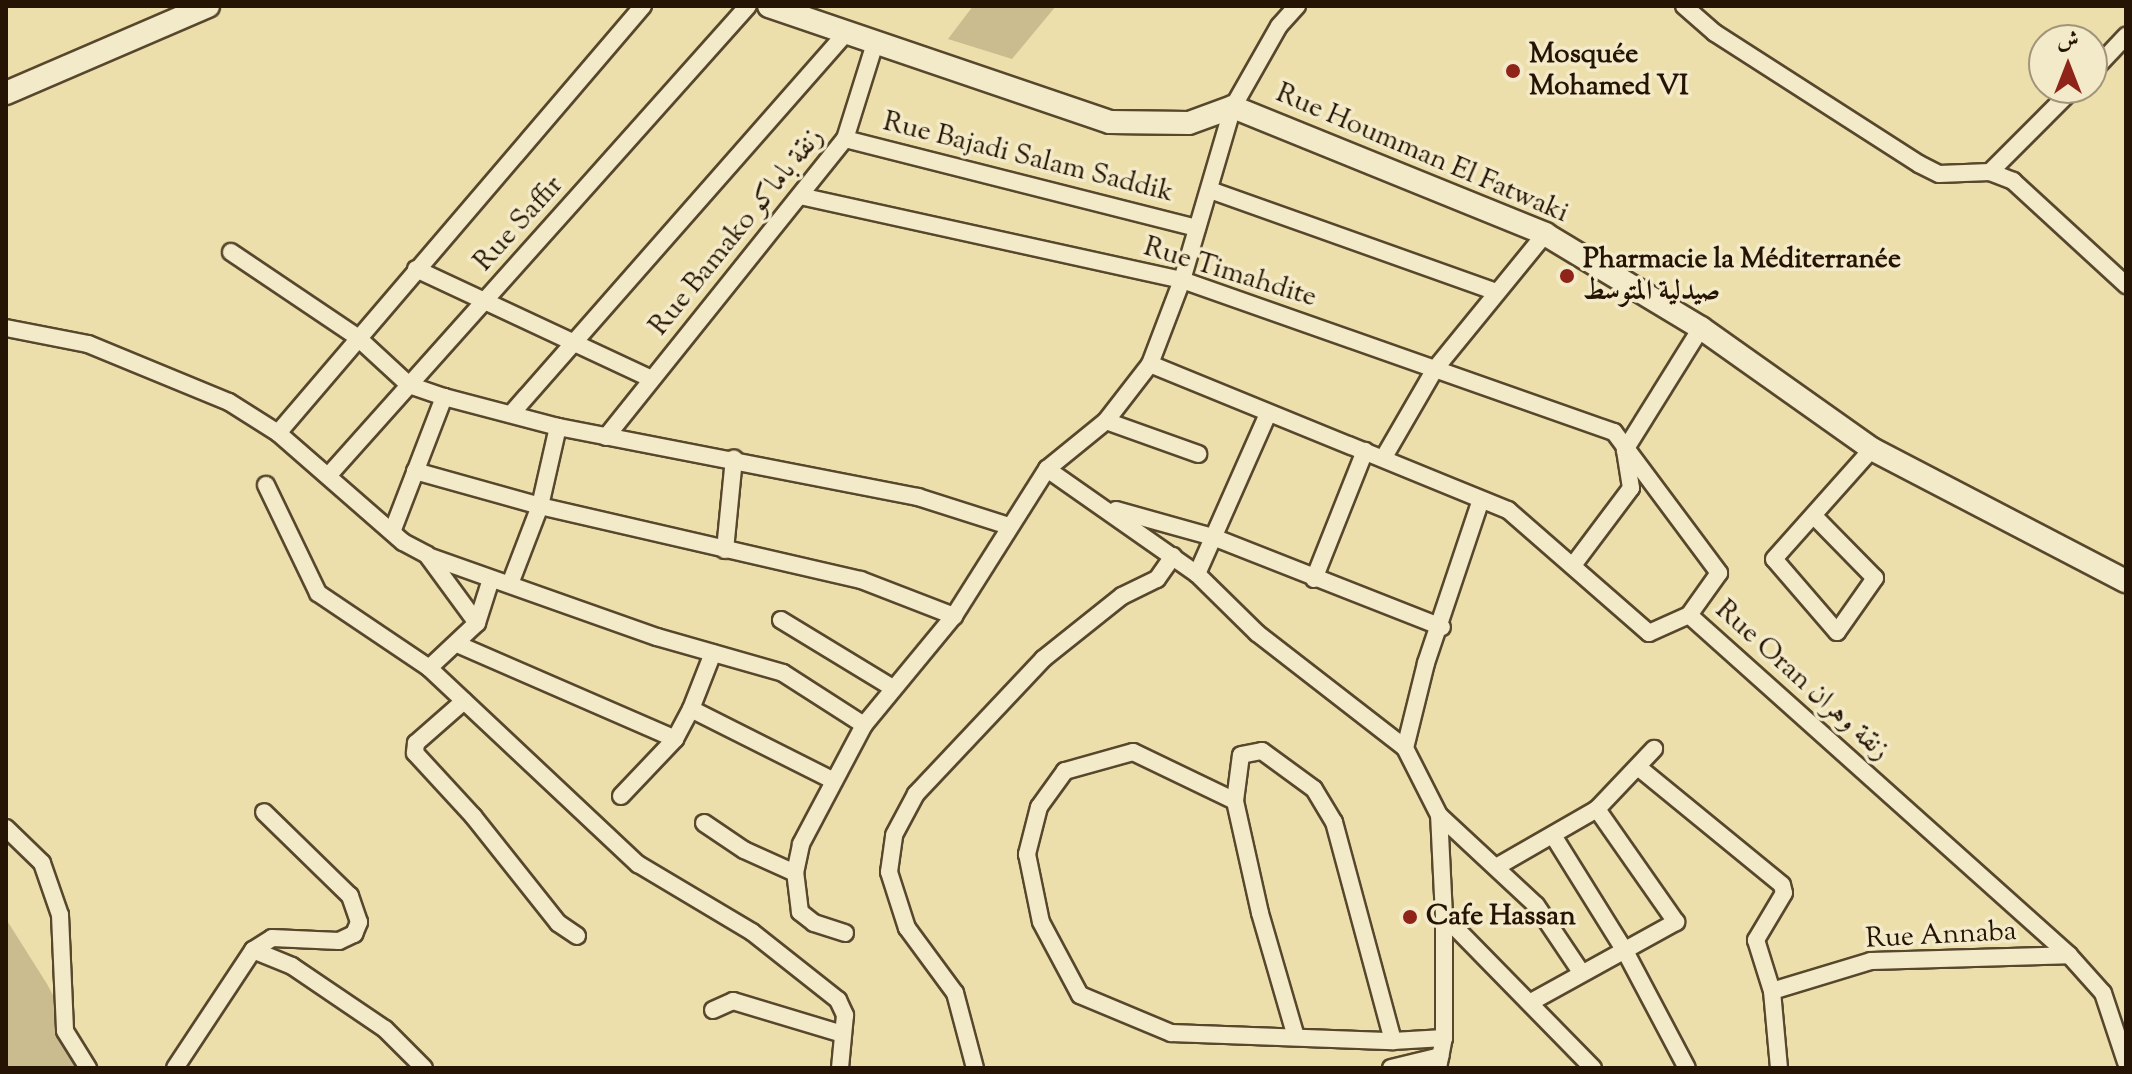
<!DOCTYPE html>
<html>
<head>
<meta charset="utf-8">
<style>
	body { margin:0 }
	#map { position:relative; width:2132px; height:1074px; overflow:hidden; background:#eddfac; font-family:"Sorts Mill Goudy",Amiri,serif }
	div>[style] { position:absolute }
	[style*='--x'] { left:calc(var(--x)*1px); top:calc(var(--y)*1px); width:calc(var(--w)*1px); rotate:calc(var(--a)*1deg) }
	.green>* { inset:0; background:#cbbc8f }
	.roads { filter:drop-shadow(2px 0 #57472d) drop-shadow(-2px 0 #57472d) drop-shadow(0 2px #57472d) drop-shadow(0 -2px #57472d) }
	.street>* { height:16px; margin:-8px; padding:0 8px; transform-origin:8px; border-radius:8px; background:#f3eac9 }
	.secondary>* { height:22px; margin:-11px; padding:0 11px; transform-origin:11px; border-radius:11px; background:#f3eac9 }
	.dots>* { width:22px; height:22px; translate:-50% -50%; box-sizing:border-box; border:4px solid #f3eac9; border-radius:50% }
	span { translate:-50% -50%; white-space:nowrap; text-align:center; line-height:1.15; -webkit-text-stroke:7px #f3eac9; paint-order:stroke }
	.poi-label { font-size:28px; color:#251403; font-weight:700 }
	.left { translate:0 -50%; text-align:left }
	.street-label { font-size:28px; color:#251403 }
	.frame { position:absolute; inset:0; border:8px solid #251403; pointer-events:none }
	.north { position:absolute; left:2028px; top:24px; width:80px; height:80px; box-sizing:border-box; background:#f3eac9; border:2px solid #a1947a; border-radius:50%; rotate:0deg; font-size:22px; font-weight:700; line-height:32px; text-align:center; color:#251403 }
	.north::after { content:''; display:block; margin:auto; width:28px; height:36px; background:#8f2418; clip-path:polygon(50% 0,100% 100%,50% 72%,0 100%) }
</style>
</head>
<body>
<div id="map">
	<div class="green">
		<i style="clip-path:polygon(973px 6px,1056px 6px,1012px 59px,948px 39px)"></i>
		<i style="clip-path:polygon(6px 919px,47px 984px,92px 1068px,6px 1068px)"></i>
	</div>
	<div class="roads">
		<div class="street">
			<i style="--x:1684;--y:6;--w:41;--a:41.1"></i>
			<i style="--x:1715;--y:33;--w:242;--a:32.7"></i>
			<i style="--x:1919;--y:164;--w:22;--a:27"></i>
			<i style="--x:1939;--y:174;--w:51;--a:-2.2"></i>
			<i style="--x:1990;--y:172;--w:25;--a:21"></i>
			<i style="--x:2013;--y:181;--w:154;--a:42.6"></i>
			<i style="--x:2092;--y:72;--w:50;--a:-46.6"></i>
			<i style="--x:845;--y:139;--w:363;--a:14.2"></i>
			<i style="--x:1990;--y:172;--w:119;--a:-45"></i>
			<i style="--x:1210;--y:190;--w:301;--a:19.6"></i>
			<i style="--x:800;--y:196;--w:391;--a:12.4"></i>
			<i style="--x:1182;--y:280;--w:458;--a:19.4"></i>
			<i style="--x:1614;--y:432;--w:176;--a:53.3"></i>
			<i style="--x:1719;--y:573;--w:52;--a:125.5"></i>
			<i style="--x:231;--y:252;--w:152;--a:34"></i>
			<i style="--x:357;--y:337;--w:71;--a:42.7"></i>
			<i style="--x:409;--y:385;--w:37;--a:19"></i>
			<i style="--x:444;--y:397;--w:118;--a:14.7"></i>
			<i style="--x:558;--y:427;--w:367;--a:11"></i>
			<i style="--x:918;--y:497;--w:96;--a:17.7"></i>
			<i style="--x:416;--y:269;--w:260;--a:25"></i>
			<i style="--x:6;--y:328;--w:84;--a:11"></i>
			<i style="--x:88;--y:344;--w:152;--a:22.4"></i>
			<i style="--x:229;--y:402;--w:58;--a:32.3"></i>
			<i style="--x:278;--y:433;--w:166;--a:41.1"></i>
			<i style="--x:403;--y:542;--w:27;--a:28"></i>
			<i style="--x:427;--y:555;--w:84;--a:53.7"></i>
			<i style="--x:1150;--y:364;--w:387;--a:22.2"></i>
			<i style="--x:1508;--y:510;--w:187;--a:41.1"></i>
			<i style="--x:1649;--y:633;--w:44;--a:-24.2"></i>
			<i style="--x:1689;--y:615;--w:510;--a:41.82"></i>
			<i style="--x:2069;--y:955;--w:51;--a:48.2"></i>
			<i style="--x:2103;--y:993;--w:73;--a:71.6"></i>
			<i style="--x:511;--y:414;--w:507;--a:-48.68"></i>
			<i style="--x:1106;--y:421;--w:98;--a:19.7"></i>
			<i style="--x:278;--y:433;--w:562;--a:-49.48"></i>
			<i style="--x:606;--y:437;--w:382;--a:-51.3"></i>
			<i style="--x:845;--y:139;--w:101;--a:-72.6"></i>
			<i style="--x:1384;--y:457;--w:102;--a:-59.9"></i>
			<i style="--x:1435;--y:369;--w:174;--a:-50.8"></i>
			<i style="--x:1047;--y:469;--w:183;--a:35"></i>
			<i style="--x:1197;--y:574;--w:84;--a:44.5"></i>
			<i style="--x:1257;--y:633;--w:187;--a:37.8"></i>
			<i style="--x:1405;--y:748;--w:75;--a:63.1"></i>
			<i style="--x:1439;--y:815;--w:132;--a:42.9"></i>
			<i style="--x:1536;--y:905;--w:81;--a:56.1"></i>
			<i style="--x:415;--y:471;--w:130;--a:15.6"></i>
			<i style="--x:540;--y:506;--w:329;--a:13"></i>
			<i style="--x:861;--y:580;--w:100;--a:21.2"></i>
			<i style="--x:328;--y:476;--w:630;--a:-48.22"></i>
			<i style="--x:266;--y:485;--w:120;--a:64.3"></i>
			<i style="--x:318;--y:593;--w:134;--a:34"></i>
			<i style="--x:429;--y:668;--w:287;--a:43.2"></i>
			<i style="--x:638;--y:864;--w:133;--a:30.8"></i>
			<i style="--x:752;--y:932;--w:110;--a:38.3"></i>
			<i style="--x:838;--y:1000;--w:17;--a:65"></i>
			<i style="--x:845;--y:1015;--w:53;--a:95.4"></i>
			<i style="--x:1116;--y:510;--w:101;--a:15.6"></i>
			<i style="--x:1213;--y:537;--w:246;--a:21.5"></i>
			<i style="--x:1814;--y:516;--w:87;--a:45.5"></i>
			<i style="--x:1875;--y:578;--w:66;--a:125.1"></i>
			<i style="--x:1837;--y:632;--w:96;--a:-130.8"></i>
			<i style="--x:1774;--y:559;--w:147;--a:-48.3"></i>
			<i style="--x:392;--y:532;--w:145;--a:-68.9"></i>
			<i style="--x:725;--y:550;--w:92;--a:-84.4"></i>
			<i style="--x:428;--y:556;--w:243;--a:19.5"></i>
			<i style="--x:657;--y:637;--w:131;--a:15.9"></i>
			<i style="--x:783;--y:673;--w:96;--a:32.7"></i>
			<i style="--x:1574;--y:564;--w:95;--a:-53.1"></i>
			<i style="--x:1631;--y:488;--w:38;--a:-99"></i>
			<i style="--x:1625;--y:450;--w:144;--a:-58.1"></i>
			<i style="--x:1197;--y:574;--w:175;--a:-66.1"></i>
			<i style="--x:1314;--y:579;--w:138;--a:-68.3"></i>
			<i style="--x:510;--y:584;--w:84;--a:-69"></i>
			<i style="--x:540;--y:506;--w:81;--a:-77.2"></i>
			<i style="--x:781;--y:620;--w:129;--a:31.3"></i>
			<i style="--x:457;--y:644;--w:238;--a:23.5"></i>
			<i style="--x:675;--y:739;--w:34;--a:-62"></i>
			<i style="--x:691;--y:709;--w:160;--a:26.7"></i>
			<i style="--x:429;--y:668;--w:66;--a:-43.2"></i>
			<i style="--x:477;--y:623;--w:46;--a:-72.3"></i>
			<i style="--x:464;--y:701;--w:64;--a:138.8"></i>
			<i style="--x:416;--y:743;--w:10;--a:96"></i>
			<i style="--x:415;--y:753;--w:86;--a:47.4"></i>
			<i style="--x:473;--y:816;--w:137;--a:51.5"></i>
			<i style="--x:558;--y:923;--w:23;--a:34"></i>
			<i style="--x:691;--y:709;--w:60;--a:-68.6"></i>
			<i style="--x:1405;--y:748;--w:88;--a:-76.1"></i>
			<i style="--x:1426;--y:663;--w:172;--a:-71.4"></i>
			<i style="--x:1638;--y:767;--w:186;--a:39.3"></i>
			<i style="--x:1782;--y:885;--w:8;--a:76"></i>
			<i style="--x:1784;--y:893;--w:55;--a:120.8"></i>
			<i style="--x:1756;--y:940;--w:53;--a:72.6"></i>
			<i style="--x:1772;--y:991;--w:77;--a:84.8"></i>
			<i style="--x:621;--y:796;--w:79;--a:-46.5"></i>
			<i style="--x:1235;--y:801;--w:113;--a:-154.3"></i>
			<i style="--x:1133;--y:752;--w:71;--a:164.4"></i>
			<i style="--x:1065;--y:771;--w:44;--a:125.8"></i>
			<i style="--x:1039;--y:807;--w:49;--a:104.3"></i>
			<i style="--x:1027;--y:854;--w:69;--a:78.4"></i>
			<i style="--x:1041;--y:922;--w:83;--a:61.9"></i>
			<i style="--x:1080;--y:995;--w:99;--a:22.7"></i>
			<i style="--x:1171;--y:1033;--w:222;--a:2.1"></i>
			<i style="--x:1393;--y:1041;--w:51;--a:-3.4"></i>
			<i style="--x:704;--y:823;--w:48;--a:34"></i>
			<i style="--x:744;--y:850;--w:56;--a:24.3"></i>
			<i style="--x:6;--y:828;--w:50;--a:44.2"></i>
			<i style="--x:42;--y:863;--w:55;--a:70.9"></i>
			<i style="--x:60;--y:915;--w:116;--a:87.5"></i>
			<i style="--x:65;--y:1031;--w:44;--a:58.1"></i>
			<i style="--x:1554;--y:837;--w:134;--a:58.1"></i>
			<i style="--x:1625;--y:951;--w:132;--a:62.1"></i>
			<i style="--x:1498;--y:866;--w:114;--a:-29.9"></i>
			<i style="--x:1597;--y:809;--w:83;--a:-46.5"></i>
			<i style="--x:1444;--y:916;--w:213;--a:45.6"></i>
			<i style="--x:845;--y:933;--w:33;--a:-162"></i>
			<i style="--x:814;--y:923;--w:18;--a:-142"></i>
			<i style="--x:800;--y:912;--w:39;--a:-97"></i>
			<i style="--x:795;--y:873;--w:30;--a:-78"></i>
			<i style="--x:801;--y:844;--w:135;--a:-62.1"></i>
			<i style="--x:864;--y:725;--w:141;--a:-50.5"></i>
			<i style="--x:954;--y:616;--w:174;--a:-57.7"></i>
			<i style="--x:1047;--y:469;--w:76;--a:-39.1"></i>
			<i style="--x:1106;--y:421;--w:72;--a:-52.3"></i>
			<i style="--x:1150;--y:364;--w:90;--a:-69.1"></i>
			<i style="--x:1182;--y:280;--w:180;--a:-73.6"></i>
			<i style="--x:1233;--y:107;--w:93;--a:-60.4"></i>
			<i style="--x:1279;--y:26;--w:27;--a:-48"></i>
			<i style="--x:253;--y:950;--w:22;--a:-32"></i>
			<i style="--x:272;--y:938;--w:67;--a:2.6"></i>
			<i style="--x:339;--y:941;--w:17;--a:-25"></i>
			<i style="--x:354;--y:934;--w:13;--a:-67"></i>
			<i style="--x:359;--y:922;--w:28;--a:-109"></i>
			<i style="--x:350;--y:896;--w:120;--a:-135.7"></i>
			<i style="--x:1772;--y:991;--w:103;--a:-16.9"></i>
			<i style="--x:1871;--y:961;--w:198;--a:-1.7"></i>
			<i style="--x:1531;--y:1002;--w:166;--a:-28.9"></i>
			<i style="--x:1676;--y:922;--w:138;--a:-125"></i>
			<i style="--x:713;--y:1010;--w:22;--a:-24"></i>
			<i style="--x:733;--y:1001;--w:114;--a:16.8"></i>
			<i style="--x:1296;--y:1037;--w:129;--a:-106.2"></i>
			<i style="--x:1260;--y:913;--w:115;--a:-102.6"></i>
			<i style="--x:1235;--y:801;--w:46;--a:-82.6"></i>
			<i style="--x:1241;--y:755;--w:21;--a:-11"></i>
			<i style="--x:1262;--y:751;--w:64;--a:36.2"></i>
			<i style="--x:1314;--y:789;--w:39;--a:59"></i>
			<i style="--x:1334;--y:822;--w:227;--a:74.9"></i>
			<i style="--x:175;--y:1068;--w:141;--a:-56.5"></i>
			<i style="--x:253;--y:950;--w:42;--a:22.3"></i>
			<i style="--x:292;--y:966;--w:112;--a:34.1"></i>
			<i style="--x:385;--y:1029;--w:55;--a:45"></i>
			<i style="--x:975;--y:1068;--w:78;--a:-104.9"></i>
			<i style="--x:955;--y:993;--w:81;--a:-126.4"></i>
			<i style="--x:907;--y:928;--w:59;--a:-107.8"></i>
			<i style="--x:889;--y:872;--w:37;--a:-82"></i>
			<i style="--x:894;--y:835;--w:47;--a:-61.8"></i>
			<i style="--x:916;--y:794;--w:185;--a:-46.7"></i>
			<i style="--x:1043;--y:659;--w:101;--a:-38.6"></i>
			<i style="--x:1122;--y:596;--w:39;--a:-26"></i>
			<i style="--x:1157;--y:579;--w:28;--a:-55"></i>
			<i style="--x:1391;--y:1068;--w:51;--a:-13.5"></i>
			<i style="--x:1438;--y:1068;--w:31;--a:-79"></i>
			<i style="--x:1444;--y:1038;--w:122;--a:-90"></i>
			<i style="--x:1444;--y:916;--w:101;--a:-92.8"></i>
		</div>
		<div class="secondary">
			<i style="--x:769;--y:6;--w:360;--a:18.8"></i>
			<i style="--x:1110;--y:122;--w:79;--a:0.7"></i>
			<i style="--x:1189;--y:123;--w:47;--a:-20"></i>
			<i style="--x:1233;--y:107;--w:337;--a:22.1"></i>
			<i style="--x:1545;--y:234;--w:182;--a:31.1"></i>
			<i style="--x:1701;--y:328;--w:209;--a:35.3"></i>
			<i style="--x:1872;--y:449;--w:286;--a:27.5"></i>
			<i style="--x:6;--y:93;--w:220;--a:-23.3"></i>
		</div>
	</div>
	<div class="dots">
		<i style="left:1513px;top:71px;background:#8f2418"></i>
		<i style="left:1567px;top:276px;background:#8f2418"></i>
		<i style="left:1410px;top:917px;background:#8f2418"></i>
	</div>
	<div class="poi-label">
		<span class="left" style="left:1529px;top:71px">Mosquée<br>Mohamed VI</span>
		<span class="left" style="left:1583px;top:276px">Pharmacie la Méditerranée<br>صيدلية المتوسط</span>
		<span class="left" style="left:1426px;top:917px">Cafe Hassan</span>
	</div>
	<div class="street-label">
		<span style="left:1422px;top:154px;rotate:23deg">Rue Houmman El Fatwaki</span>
		<span style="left:1028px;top:158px;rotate:14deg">Rue Bajadi Salam Saddik</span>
		<span style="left:519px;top:224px;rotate:-48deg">Rue Saffir</span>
		<span style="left:737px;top:232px;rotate:-51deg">Rue Bamako زنقة باماكو</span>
		<span style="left:1230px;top:273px;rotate:17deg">Rue Timahdite</span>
		<span style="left:1802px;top:681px;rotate:42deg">Rue Oran زنقة وهران</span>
		<span style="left:1941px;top:936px;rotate:-3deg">Rue Annaba</span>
	</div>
	<div class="frame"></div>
	<div class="north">ش</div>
</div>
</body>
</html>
